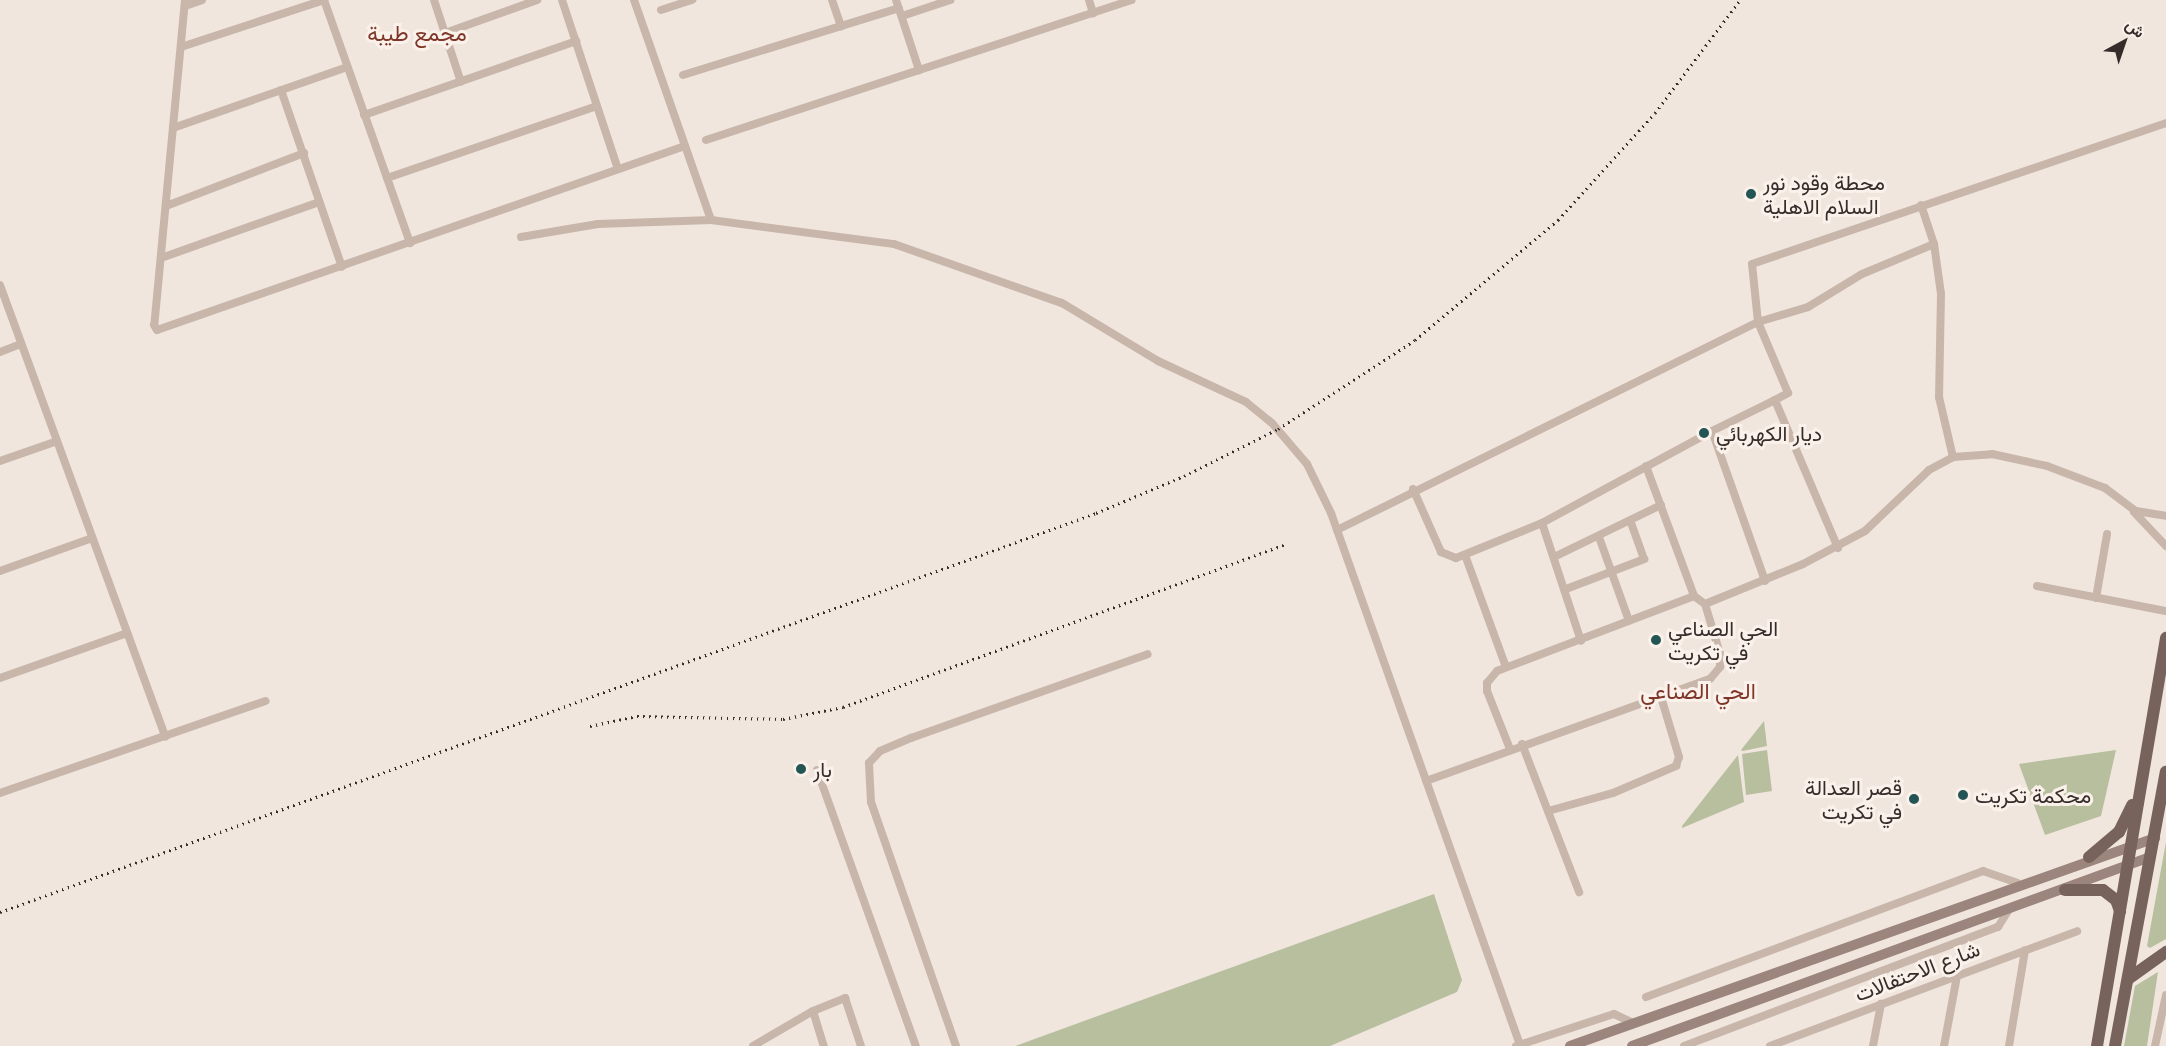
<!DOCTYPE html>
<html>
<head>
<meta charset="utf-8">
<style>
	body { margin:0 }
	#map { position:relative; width:2166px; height:1046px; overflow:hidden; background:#f1e6de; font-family:"Golos Text",Vazirmatn,sans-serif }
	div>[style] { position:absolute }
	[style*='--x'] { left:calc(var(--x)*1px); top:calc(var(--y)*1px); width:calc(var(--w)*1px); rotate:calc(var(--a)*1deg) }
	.green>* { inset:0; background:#b7bf9f }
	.street>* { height:8px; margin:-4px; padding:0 4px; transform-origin:4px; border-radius:4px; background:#c8b6aa }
	.secondary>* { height:10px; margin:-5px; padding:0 5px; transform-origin:5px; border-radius:5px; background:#9c857c }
	.primary>* { height:12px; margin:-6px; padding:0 6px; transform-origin:6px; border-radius:6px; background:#77635c }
	.rail>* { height:3px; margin-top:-1.5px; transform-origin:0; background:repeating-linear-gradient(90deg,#362c29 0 1.5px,transparent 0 6px) }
	.dots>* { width:16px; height:16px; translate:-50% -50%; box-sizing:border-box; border:3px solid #f9f1ea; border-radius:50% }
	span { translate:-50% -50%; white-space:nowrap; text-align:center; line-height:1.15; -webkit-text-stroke:6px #f9f1ea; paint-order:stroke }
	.poi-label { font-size:21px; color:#362c29 }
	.left { translate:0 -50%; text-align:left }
	.right { translate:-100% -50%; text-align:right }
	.street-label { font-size:21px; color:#362c29 }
	.neighbourhood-label { font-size:22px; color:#7f3628 }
	.north { position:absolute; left:2094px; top:12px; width:60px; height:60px; -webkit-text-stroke:4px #f9f1ea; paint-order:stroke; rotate:40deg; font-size:16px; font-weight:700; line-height:24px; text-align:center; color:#362c29 }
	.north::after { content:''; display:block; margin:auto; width:21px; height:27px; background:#362c29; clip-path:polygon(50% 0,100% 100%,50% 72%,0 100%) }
</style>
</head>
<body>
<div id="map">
	<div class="green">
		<i style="clip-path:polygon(1764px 721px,1767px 746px,1743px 751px,1741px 750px)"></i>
		<i style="clip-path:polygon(1767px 750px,1772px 791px,1746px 795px,1742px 754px)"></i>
		<i style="clip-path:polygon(2116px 750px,2101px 816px,2045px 835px,2019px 764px)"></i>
		<i style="clip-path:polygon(1738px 755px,1744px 802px,1682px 828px,1682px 826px)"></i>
		<i style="clip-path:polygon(2166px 842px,2166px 939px,2150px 948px,2147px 946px)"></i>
		<i style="clip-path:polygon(1434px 894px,1462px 980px,1457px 992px,1330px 1046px,1015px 1046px)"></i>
		<i style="clip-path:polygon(2158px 972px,2147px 1046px,2124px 1046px,2135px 986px)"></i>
	</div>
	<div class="street">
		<i style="--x:185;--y:0;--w:326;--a:95.4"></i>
		<i style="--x:154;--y:325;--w:6;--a:59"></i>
		<i style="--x:157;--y:330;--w:559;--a:-19.21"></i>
		<i style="--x:434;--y:0;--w:86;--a:71.8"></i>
		<i style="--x:562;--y:0;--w:178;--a:71.7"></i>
		<i style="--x:634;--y:0;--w:233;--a:70.7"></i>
		<i style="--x:832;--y:0;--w:28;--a:71"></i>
		<i style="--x:896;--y:0;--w:74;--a:71.8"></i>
		<i style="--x:1089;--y:0;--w:14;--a:73"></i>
		<i style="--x:185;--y:6;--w:18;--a:-19"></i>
		<i style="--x:661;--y:10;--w:33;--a:-18"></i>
		<i style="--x:902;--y:16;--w:51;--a:-18.4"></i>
		<i style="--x:445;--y:33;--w:98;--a:-19.7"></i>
		<i style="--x:181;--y:47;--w:151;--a:-18.2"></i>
		<i style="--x:324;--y:0;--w:258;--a:70.5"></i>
		<i style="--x:683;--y:75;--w:226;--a:-17.2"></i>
		<i style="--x:281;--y:90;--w:187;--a:71"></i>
		<i style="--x:364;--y:115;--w:225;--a:-19.2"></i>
		<i style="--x:173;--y:128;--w:184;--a:-19.3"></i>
		<i style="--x:706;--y:140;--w:448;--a:-18.2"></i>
		<i style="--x:387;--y:178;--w:222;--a:-18.9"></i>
		<i style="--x:166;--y:206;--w:148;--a:-21"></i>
		<i style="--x:521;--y:237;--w:78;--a:-9.6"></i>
		<i style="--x:598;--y:224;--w:113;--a:-2"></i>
		<i style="--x:711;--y:220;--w:185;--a:7.5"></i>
		<i style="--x:894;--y:244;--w:178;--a:19.4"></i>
		<i style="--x:1062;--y:303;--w:112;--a:31.1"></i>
		<i style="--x:1158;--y:361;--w:97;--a:25"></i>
		<i style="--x:1246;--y:402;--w:33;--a:39"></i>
		<i style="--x:1272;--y:423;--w:54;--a:49.5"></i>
		<i style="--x:1307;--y:464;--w:55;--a:63.9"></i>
		<i style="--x:1331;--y:513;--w:565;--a:70.44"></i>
		<i style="--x:1934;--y:244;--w:50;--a:82"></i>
		<i style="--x:1941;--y:294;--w:103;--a:91.1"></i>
		<i style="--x:1939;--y:397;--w:62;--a:76.9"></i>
		<i style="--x:161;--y:258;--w:168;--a:-19.5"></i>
		<i style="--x:0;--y:285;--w:481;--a:69.9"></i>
		<i style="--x:0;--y:352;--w:22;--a:-21"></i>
		<i style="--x:1712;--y:431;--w:70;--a:-26.2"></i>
		<i style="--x:0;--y:461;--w:60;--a:-19.3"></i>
		<i style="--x:1646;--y:466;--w:139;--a:69.7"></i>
		<i style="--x:1413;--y:489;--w:69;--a:66"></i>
		<i style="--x:1441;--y:552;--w:16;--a:22"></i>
		<i style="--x:1456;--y:558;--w:93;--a:-22.1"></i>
		<i style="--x:1542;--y:523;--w:193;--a:-28.4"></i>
		<i style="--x:1712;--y:431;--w:159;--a:70.5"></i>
		<i style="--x:2134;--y:512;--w:47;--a:46.7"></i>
		<i style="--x:1542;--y:523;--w:124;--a:71.7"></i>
		<i style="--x:1337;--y:530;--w:470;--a:-26.3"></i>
		<i style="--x:1758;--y:322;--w:52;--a:-16.7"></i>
		<i style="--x:1808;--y:307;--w:63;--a:-31.4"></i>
		<i style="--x:1862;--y:274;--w:78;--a:-22.6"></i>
		<i style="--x:1934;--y:244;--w:41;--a:-108.4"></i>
		<i style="--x:1599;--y:537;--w:89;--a:70.3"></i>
		<i style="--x:1838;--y:548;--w:161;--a:-113.1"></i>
		<i style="--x:1775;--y:400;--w:15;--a:-28"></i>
		<i style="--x:1788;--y:393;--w:77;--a:-112.9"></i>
		<i style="--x:1758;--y:322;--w:58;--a:-95.9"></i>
		<i style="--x:1752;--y:264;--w:437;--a:-18.8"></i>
		<i style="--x:1465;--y:555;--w:119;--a:69.9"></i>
		<i style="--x:1554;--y:557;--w:119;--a:-25.9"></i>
		<i style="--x:0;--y:571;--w:98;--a:-19.7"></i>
		<i style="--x:2037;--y:586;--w:131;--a:11"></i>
		<i style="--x:1566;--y:589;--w:84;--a:-21"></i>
		<i style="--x:1644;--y:559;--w:41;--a:-109.7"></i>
		<i style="--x:2096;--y:598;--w:65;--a:-80.2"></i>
		<i style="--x:0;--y:678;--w:135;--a:-19.5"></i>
		<i style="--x:1522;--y:744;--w:159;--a:68.9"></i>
		<i style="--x:1510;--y:749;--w:62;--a:-111.6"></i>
		<i style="--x:1487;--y:691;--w:8;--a:-90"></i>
		<i style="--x:1487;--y:683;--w:16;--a:-50"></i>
		<i style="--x:1497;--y:671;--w:211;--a:-20.8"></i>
		<i style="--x:1694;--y:596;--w:14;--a:36"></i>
		<i style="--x:1705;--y:604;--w:106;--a:-22.2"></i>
		<i style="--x:1803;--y:564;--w:70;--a:-28"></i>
		<i style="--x:1865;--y:531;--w:88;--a:-43.6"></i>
		<i style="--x:1929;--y:470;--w:27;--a:-28"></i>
		<i style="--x:1953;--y:457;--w:39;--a:-4"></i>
		<i style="--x:1992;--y:454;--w:56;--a:12.3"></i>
		<i style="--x:2047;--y:466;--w:62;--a:20.8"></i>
		<i style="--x:2105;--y:488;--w:39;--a:37"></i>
		<i style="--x:2136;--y:511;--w:30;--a:9"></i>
		<i style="--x:817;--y:770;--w:293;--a:70.3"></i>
		<i style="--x:1426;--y:781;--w:302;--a:-19.8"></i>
		<i style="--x:1710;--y:679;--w:16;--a:-50"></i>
		<i style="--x:1720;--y:667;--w:13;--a:-90"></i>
		<i style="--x:1720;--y:654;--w:52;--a:-106.7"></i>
		<i style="--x:0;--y:793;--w:281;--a:-19.1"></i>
		<i style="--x:1548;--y:811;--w:67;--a:-15.5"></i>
		<i style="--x:1613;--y:793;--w:69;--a:-23.2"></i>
		<i style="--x:1676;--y:766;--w:9;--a:-72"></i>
		<i style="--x:1679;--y:757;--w:63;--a:-106.7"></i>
		<i style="--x:1646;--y:997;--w:360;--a:-20.5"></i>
		<i style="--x:1983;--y:871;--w:36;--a:19"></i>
		<i style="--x:813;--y:1011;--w:35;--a:-22"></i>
		<i style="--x:845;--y:998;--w:51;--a:71.6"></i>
		<i style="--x:753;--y:1046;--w:69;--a:-30.3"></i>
		<i style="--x:813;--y:1011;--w:37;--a:73"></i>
		<i style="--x:956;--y:1046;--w:258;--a:-109.2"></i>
		<i style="--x:871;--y:802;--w:39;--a:-93"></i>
		<i style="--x:869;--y:763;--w:16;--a:-47"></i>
		<i style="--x:880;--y:751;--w:34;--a:-23"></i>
		<i style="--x:911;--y:738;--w:251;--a:-19.5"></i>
		<i style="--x:1516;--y:1046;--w:103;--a:-18.1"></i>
		<i style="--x:1614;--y:1014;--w:21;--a:25"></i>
		<i style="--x:1684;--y:1046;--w:336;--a:-20.8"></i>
		<i style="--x:1998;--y:927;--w:19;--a:-58"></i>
		<i style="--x:1770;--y:1046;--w:328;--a:-20.5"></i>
		<i style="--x:1873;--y:1046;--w:43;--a:-79.2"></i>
		<i style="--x:1944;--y:1046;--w:71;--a:-79.5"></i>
		<i style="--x:2009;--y:1046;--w:97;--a:-80.5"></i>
		<i style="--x:2155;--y:1046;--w:52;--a:-77.8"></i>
	</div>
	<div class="secondary">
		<i style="--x:1570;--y:1046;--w:621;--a:-19.57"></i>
		<i style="--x:1632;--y:1046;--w:551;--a:-20.05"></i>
	</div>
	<div class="primary">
		<i style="--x:2089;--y:857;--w:39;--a:-40"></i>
		<i style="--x:2119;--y:832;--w:30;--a:-64"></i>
		<i style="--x:2065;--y:890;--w:38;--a:0"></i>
		<i style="--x:2103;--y:890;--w:16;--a:38"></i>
		<i style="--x:2116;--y:900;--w:12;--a:70"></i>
		<i style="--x:2128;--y:979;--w:47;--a:-35.4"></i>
		<i style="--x:2097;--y:1046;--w:414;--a:-80.4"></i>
		<i style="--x:2115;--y:1046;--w:279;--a:-79.5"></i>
	</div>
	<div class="rail">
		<i style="--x:590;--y:726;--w:48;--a:-12"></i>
		<i style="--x:637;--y:716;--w:146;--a:1.2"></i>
		<i style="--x:783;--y:719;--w:61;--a:-11.3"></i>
		<i style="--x:843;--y:707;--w:471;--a:-20.2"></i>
		<i style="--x:0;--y:912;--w:1166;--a:-20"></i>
		<i style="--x:1096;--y:513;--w:95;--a:-22.8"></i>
		<i style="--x:1184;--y:476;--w:105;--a:-26.6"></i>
		<i style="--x:1278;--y:429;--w:163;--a:-33"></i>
		<i style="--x:1415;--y:340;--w:187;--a:-40"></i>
		<i style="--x:1558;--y:220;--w:144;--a:-47.8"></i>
		<i style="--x:1655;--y:113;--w:141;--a:-53"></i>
	</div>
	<div class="dots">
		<i style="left:1751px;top:194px;background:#225554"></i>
		<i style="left:1704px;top:433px;background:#225554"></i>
		<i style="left:1656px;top:640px;background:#225554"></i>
		<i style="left:801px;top:769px;background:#225554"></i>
		<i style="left:1963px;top:795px;background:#225554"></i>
		<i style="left:1914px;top:799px;background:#225554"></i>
	</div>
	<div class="poi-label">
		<span class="left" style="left:1763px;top:194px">محطة وقود نور<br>السلام الاهلية</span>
		<span class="left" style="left:1716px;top:433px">ديار الكهربائي</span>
		<span class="left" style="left:1668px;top:640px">الحي الصناعي<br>في تكريت</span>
		<span class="left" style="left:813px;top:769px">بار</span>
		<span class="right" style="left:1902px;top:799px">قصر العدالة<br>في تكريت</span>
		<span class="left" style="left:1975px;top:795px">محكمة تكريت</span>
	</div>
	<div class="street-label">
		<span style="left:1917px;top:971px;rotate:-21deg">شارع الاحتفالات</span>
	</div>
	<div class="neighbourhood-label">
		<span style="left:417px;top:33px">مجمع طيبة</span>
		<span style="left:1698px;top:691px">الحي الصناعي</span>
	</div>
	<div class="north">ش</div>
</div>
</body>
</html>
